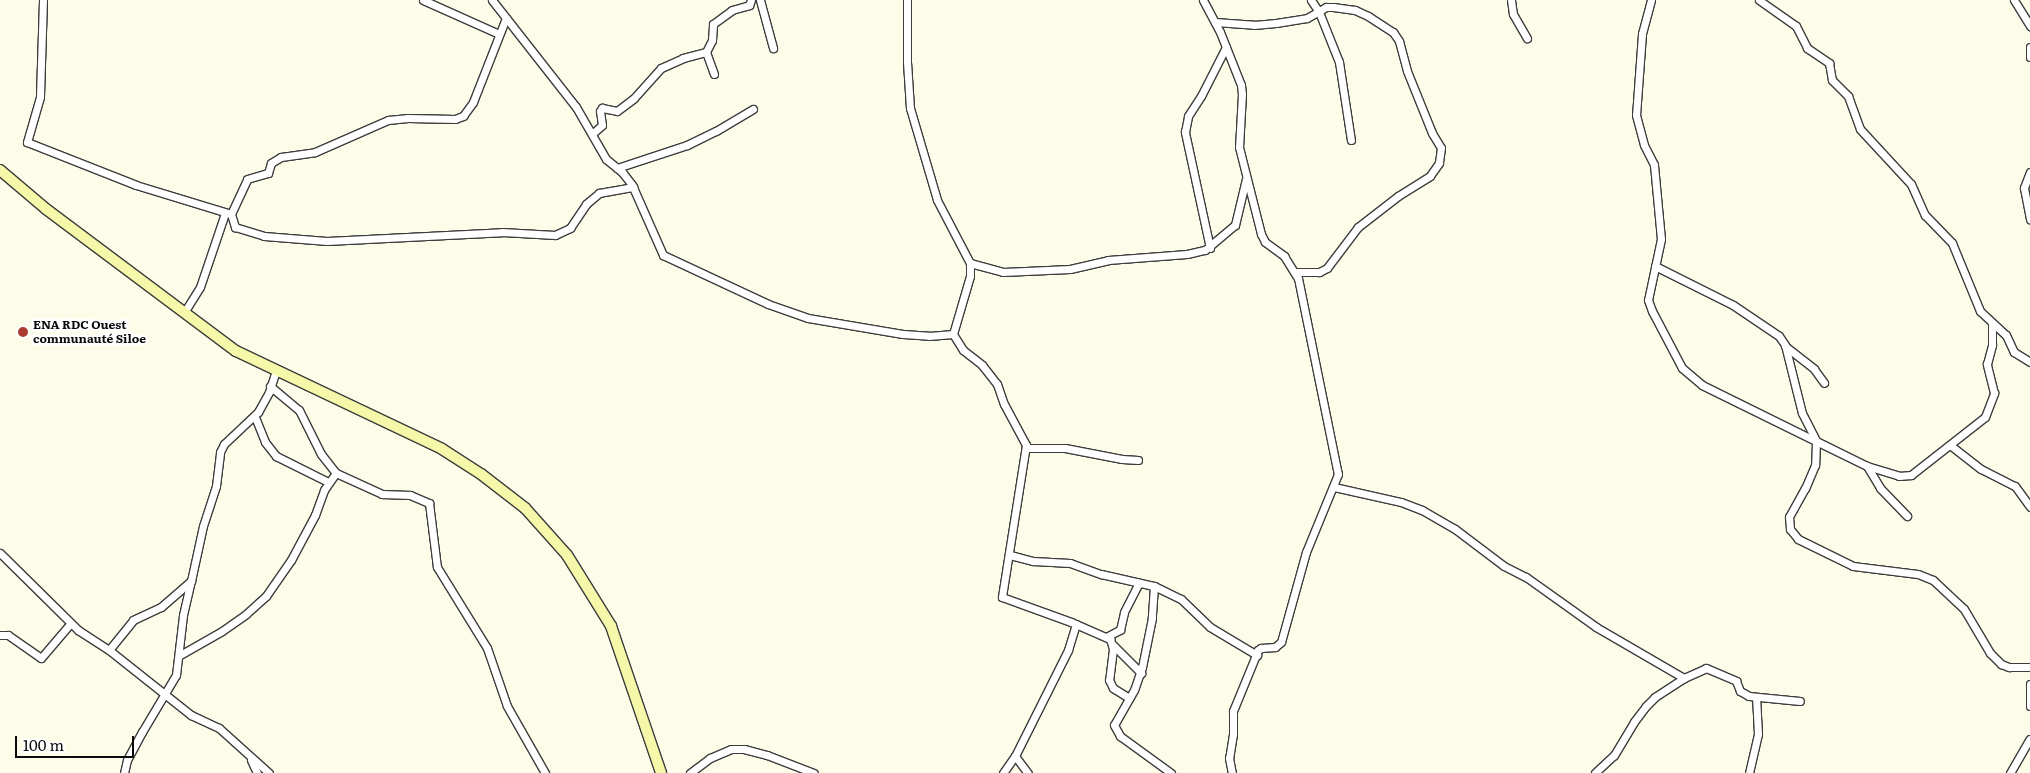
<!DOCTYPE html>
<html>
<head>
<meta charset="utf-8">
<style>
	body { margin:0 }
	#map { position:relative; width:2030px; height:773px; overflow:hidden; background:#fdfce9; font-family:Literata,serif }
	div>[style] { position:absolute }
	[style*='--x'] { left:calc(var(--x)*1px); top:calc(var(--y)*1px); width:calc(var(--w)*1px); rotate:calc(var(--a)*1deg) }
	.roads { filter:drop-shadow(1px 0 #3d3d3d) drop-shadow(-1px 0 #3d3d3d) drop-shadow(0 1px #3d3d3d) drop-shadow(0 -1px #3d3d3d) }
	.street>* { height:7px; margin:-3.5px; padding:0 3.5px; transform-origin:3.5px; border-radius:3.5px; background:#fff }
	.secondary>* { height:10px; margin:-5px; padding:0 5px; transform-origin:5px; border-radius:5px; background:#f5f7a9 }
	.dots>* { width:14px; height:14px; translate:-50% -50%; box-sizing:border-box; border:2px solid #fff; border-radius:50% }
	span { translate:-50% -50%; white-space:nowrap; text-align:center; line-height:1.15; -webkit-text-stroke:5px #fff; paint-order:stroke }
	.poi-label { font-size:12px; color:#0a0a0a; font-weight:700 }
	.left { translate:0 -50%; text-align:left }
	.scale { position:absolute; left:15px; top:736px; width:119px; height:22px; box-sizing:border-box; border:2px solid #0a0a0a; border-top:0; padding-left:6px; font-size:15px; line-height:18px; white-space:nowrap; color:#0a0a0a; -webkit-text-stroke:4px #fff; paint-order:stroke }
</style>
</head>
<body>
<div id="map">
	<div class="roads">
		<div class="street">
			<i style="--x:43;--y:0;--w:97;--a:91.8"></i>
			<i style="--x:40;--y:97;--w:47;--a:106.1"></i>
			<i style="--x:27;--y:142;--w:117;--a:21.5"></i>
			<i style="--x:136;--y:185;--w:99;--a:17"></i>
			<i style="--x:231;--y:214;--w:14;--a:73"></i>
			<i style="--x:235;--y:227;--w:30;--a:17"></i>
			<i style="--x:264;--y:236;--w:63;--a:4.5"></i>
			<i style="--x:327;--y:241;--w:175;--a:-2.9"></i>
			<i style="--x:502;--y:232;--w:53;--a:3.2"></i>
			<i style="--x:555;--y:235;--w:17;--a:-25"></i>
			<i style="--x:570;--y:228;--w:29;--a:-56"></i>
			<i style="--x:586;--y:204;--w:17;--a:-40"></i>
			<i style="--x:599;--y:193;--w:35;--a:-10"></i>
			<i style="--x:423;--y:0;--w:83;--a:24.1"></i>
			<i style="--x:492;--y:0;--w:136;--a:51.9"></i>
			<i style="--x:576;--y:107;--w:60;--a:60"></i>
			<i style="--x:606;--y:159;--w:21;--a:39"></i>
			<i style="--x:622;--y:172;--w:16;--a:52"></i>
			<i style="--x:632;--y:185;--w:77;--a:66.1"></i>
			<i style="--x:663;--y:255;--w:116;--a:25"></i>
			<i style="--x:768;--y:304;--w:42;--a:19.3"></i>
			<i style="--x:808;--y:318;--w:96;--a:9.6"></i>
			<i style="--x:903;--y:334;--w:26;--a:4"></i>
			<i style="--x:929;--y:336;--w:24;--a:-5"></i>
			<i style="--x:760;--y:0;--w:50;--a:74.8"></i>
			<i style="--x:907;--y:0;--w:62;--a:90"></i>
			<i style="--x:907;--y:62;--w:46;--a:86.3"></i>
			<i style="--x:910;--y:108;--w:96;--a:73.6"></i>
			<i style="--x:937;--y:200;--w:71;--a:62.4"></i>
			<i style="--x:970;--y:263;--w:13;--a:90"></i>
			<i style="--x:970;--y:276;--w:60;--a:106.3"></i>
			<i style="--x:953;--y:334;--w:19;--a:58"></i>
			<i style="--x:963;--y:350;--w:24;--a:38"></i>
			<i style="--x:982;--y:365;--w:24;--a:52"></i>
			<i style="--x:997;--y:384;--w:21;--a:71"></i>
			<i style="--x:1004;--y:404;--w:47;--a:61.8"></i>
			<i style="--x:1026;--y:445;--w:154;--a:99"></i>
			<i style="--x:1002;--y:597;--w:73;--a:19.9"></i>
			<i style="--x:1071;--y:622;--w:43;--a:23.6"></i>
			<i style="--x:1110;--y:639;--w:10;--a:73"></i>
			<i style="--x:1113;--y:649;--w:31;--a:97"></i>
			<i style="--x:1109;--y:680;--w:9;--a:63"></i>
			<i style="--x:1113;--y:688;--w:19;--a:32"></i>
			<i style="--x:1203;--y:0;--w:36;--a:62"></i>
			<i style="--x:1220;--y:32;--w:57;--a:68.4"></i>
			<i style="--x:1241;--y:85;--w:9;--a:84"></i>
			<i style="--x:1242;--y:94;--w:53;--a:93.2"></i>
			<i style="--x:1239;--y:147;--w:90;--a:75.8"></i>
			<i style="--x:1261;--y:234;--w:9;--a:63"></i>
			<i style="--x:1265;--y:242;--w:24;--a:36"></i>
			<i style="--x:1284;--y:256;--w:26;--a:58"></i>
			<i style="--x:1298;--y:278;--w:200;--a:78.5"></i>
			<i style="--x:1338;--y:474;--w:84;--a:112.3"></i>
			<i style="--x:1306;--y:552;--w:93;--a:105.5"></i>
			<i style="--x:1281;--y:642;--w:8;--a:140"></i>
			<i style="--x:1275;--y:647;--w:14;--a:176"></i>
			<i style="--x:1261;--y:648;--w:4;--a:146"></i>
			<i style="--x:1258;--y:650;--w:66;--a:112.3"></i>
			<i style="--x:1233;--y:711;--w:23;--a:90"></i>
			<i style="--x:1233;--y:734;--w:24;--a:99"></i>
			<i style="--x:1229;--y:758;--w:15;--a:79"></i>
			<i style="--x:1311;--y:0;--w:14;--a:56"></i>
			<i style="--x:1319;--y:12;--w:54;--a:68.2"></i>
			<i style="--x:1339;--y:62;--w:79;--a:81.3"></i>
			<i style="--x:1511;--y:0;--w:14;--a:82"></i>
			<i style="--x:1513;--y:14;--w:28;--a:60"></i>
			<i style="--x:1651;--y:0;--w:35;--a:105"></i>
			<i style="--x:1642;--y:34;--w:81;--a:94.2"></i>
			<i style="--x:1636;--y:115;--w:31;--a:75"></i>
			<i style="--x:1644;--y:145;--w:22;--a:63"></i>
			<i style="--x:1654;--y:165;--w:74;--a:84.6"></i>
			<i style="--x:1661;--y:239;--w:62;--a:102"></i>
			<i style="--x:1648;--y:300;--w:12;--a:70"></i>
			<i style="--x:1652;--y:311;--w:64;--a:62.2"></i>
			<i style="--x:1682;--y:368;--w:26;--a:40"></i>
			<i style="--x:1702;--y:385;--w:127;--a:26.2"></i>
			<i style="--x:1816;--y:441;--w:24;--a:92"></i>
			<i style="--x:1815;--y:465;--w:25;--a:113"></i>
			<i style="--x:1805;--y:488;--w:33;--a:119"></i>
			<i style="--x:1789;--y:517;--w:12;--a:85"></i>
			<i style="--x:1790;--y:529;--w:13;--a:51"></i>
			<i style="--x:1798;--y:539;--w:61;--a:26.1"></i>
			<i style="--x:1853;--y:566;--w:65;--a:7"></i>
			<i style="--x:1918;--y:574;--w:16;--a:22"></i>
			<i style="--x:1933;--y:580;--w:42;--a:43.1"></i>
			<i style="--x:1964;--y:609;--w:51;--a:59.4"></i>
			<i style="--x:1990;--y:653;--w:16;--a:45"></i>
			<i style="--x:2001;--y:664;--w:9;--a:21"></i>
			<i style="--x:2009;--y:667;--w:21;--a:0"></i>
			<i style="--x:1759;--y:0;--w:45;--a:35.1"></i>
			<i style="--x:1796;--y:26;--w:25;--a:63"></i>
			<i style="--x:1807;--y:48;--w:27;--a:34"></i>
			<i style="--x:1829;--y:63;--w:17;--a:80"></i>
			<i style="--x:1832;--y:80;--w:23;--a:45"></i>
			<i style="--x:1848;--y:96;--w:35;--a:70"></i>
			<i style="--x:1860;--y:129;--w:75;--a:47.2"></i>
			<i style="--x:1911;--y:184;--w:34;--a:66"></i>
			<i style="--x:1925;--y:215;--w:39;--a:46"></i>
			<i style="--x:1952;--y:243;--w:74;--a:67.6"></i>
			<i style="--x:1980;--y:311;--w:35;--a:43"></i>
			<i style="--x:2006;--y:335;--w:19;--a:65"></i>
			<i style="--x:2014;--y:352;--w:19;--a:32"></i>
			<i style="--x:2014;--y:0;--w:31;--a:58"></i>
			<i style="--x:1215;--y:22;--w:39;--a:4"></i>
			<i style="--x:1254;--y:25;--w:22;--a:-5"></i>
			<i style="--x:1276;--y:23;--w:31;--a:-9"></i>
			<i style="--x:1307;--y:18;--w:22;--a:-30"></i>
			<i style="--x:1326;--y:7;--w:7;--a:0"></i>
			<i style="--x:1333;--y:7;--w:22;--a:8"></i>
			<i style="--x:1355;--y:10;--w:14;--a:25"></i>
			<i style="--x:1368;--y:16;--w:30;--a:33"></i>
			<i style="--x:1393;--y:32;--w:11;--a:56"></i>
			<i style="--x:1399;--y:41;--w:31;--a:75"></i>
			<i style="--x:1407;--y:71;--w:67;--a:68"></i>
			<i style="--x:1432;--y:133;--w:17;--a:59"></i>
			<i style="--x:1441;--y:148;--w:15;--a:98"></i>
			<i style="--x:1439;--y:163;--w:16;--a:125"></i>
			<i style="--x:1430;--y:176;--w:38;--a:148"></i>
			<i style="--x:1398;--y:196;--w:51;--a:142.2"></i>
			<i style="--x:1358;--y:227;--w:51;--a:127.1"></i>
			<i style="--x:1327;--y:268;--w:9;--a:153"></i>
			<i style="--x:1319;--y:272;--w:24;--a:180"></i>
			<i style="--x:2030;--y:47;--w:10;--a:90"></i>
			<i style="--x:714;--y:74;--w:23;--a:-110"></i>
			<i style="--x:706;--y:52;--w:13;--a:-63"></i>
			<i style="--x:712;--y:40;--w:16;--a:-86"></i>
			<i style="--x:713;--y:24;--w:24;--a:-36"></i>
			<i style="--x:732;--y:10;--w:18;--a:-16"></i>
			<i style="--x:749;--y:5;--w:5;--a:-68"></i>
			<i style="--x:592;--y:134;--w:13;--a:-42"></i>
			<i style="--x:602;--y:125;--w:14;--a:-98"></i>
			<i style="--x:600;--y:111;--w:4;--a:-56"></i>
			<i style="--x:602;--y:108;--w:15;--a:11"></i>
			<i style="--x:617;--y:111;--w:21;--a:-37"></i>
			<i style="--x:634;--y:98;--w:40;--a:-48"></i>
			<i style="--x:661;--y:68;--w:24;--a:-24"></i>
			<i style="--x:683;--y:58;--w:24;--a:-15"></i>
			<i style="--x:617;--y:168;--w:74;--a:-18.2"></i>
			<i style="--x:687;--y:145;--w:32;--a:-26"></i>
			<i style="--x:716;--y:131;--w:43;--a:-30.7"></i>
			<i style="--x:2030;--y:172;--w:17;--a:111"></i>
			<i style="--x:2024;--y:188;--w:32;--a:79"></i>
			<i style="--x:231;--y:214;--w:38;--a:-65"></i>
			<i style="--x:247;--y:179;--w:22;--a:-16"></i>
			<i style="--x:268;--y:173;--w:10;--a:-73"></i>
			<i style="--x:271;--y:163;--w:12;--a:-31"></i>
			<i style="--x:281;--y:157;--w:34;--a:-8"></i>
			<i style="--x:315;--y:152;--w:80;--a:-23.7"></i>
			<i style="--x:388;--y:120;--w:20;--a:-6"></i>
			<i style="--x:408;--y:118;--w:47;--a:1.2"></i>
			<i style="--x:455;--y:119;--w:9;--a:-21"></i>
			<i style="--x:463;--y:116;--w:17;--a:-54"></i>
			<i style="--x:473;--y:102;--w:90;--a:-68.6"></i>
			<i style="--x:1210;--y:248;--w:119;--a:-102.2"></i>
			<i style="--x:1185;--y:132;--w:16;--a:-79"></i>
			<i style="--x:1188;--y:116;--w:24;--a:-57"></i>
			<i style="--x:1201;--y:96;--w:55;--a:-63"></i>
			<i style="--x:970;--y:263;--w:34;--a:15"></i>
			<i style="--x:1003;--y:272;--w:67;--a:-2.6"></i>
			<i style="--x:1070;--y:269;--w:39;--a:-13"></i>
			<i style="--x:1108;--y:260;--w:79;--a:-4.3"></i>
			<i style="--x:1187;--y:254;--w:18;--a:-13"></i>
			<i style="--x:1205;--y:250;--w:39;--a:-40"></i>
			<i style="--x:1235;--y:225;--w:47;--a:-76.6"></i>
			<i style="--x:1655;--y:266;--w:87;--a:26.6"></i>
			<i style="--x:1733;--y:305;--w:55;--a:34"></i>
			<i style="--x:1779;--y:336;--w:11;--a:56"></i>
			<i style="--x:1785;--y:345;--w:70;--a:76"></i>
			<i style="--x:1802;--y:413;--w:31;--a:63"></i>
			<i style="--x:1816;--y:441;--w:57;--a:26.1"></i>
			<i style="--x:1867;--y:466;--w:26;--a:59"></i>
			<i style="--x:1880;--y:488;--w:39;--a:46"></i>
			<i style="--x:185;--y:311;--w:28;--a:-58"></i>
			<i style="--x:200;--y:287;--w:78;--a:-71.3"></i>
			<i style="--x:1785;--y:346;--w:37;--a:38"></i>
			<i style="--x:1814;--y:369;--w:17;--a:54"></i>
			<i style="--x:270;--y:386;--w:38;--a:40"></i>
			<i style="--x:299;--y:410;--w:49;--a:63.4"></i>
			<i style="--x:321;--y:454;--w:24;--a:52"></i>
			<i style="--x:336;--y:473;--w:51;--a:24.5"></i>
			<i style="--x:382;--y:494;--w:28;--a:2"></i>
			<i style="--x:410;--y:495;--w:21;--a:23"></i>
			<i style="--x:429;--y:503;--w:64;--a:82.9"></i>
			<i style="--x:437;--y:567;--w:95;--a:58.3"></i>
			<i style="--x:487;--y:648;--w:61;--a:71"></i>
			<i style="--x:507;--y:706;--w:77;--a:60.4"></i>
			<i style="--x:255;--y:417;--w:27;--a:68"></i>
			<i style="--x:265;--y:442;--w:18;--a:52"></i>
			<i style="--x:276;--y:456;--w:58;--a:26.6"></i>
			<i style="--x:1950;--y:445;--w:39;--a:38"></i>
			<i style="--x:1981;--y:469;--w:38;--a:27"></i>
			<i style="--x:2015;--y:486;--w:26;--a:54"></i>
			<i style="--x:1026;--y:448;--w:39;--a:0"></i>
			<i style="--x:1065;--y:448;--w:58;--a:10.9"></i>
			<i style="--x:1122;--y:459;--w:16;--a:4"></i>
			<i style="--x:1867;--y:466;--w:34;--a:17"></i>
			<i style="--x:1899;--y:476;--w:12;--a:-5"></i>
			<i style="--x:1911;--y:475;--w:94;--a:-38.1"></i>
			<i style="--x:1985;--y:417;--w:26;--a:-69"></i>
			<i style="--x:1994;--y:393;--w:30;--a:-104"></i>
			<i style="--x:1987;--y:364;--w:20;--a:-75"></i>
			<i style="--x:1992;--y:345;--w:21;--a:-90"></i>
			<i style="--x:1334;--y:487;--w:69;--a:12.6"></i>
			<i style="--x:1401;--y:502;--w:22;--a:21"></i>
			<i style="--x:1422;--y:510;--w:38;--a:30"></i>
			<i style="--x:1455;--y:529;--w:61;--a:37.1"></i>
			<i style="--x:1504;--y:566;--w:25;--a:27"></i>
			<i style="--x:1526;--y:577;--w:86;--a:35.5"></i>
			<i style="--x:1596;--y:627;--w:102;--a:30.1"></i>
			<i style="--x:1684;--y:678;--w:35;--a:147"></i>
			<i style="--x:1655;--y:697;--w:13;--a:135"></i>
			<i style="--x:1646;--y:706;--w:20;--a:127"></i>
			<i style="--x:1634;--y:722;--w:39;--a:121"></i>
			<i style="--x:1614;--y:755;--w:26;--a:137"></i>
			<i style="--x:0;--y:553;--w:110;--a:44.6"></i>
			<i style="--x:78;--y:630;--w:37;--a:33"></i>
			<i style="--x:109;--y:650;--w:105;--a:38.4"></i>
			<i style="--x:191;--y:715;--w:31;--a:25"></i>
			<i style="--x:219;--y:728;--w:67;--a:42"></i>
			<i style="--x:1010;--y:555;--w:24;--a:15"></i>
			<i style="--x:1033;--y:561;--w:37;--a:3"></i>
			<i style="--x:1070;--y:563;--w:33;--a:20"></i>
			<i style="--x:1101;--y:574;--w:54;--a:12.8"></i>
			<i style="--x:1154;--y:586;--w:30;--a:26"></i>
			<i style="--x:1181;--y:599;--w:40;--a:44"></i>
			<i style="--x:1210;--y:627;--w:55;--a:30.8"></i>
			<i style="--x:1154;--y:586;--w:32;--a:94"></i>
			<i style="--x:1152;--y:618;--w:50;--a:101.5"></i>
			<i style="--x:1142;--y:667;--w:24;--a:109"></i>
			<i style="--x:1134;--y:690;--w:40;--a:119.7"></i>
			<i style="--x:1114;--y:725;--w:13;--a:61"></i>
			<i style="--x:1120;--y:736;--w:63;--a:36"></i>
			<i style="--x:0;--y:635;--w:8;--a:0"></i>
			<i style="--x:8;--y:635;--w:40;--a:34.9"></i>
			<i style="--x:41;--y:658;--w:45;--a:-49.5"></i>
			<i style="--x:1106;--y:637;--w:16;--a:-27"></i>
			<i style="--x:1120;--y:630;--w:18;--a:-77"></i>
			<i style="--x:1124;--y:612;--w:33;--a:-63"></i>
			<i style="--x:1113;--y:645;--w:40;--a:45"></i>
			<i style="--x:109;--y:650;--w:38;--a:-51"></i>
			<i style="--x:133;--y:620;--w:31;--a:-25"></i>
			<i style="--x:161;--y:607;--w:40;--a:-41"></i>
			<i style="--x:191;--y:581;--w:56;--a:-77.7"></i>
			<i style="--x:203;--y:526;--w:42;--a:-72"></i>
			<i style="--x:216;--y:486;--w:34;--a:-83"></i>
			<i style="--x:220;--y:452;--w:9;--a:-63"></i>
			<i style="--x:224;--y:444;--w:47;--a:-43.3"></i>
			<i style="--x:258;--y:412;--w:23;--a:-61"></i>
			<i style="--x:269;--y:392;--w:23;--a:-72"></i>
			<i style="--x:180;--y:655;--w:48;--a:-29.7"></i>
			<i style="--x:222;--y:631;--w:29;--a:-35"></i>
			<i style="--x:246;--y:614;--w:27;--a:-42"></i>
			<i style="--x:266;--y:596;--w:44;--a:-55.2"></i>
			<i style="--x:291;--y:560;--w:51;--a:-61.9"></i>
			<i style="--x:315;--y:515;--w:27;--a:-70"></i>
			<i style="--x:324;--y:490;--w:21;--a:-55"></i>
			<i style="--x:1684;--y:678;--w:24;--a:-24"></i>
			<i style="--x:1706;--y:668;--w:33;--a:23"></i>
			<i style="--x:1736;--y:681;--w:11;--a:68"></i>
			<i style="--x:1740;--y:691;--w:10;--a:29"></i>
			<i style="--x:1749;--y:696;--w:51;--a:5.6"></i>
			<i style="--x:2030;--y:684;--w:22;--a:90"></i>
			<i style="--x:1015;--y:756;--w:21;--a:53"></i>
			<i style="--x:251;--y:760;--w:14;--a:65"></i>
			<i style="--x:124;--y:773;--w:13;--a:-77"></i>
			<i style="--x:127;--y:760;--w:32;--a:-62"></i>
			<i style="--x:142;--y:732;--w:66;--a:-59.2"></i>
			<i style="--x:176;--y:675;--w:60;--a:-83.3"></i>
			<i style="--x:183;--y:615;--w:35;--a:-77"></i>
			<i style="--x:690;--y:773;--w:25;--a:-37"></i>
			<i style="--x:710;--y:758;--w:23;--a:-23"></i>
			<i style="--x:731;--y:749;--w:13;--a:0"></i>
			<i style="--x:744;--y:749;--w:24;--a:15"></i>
			<i style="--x:767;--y:755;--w:50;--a:21"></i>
			<i style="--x:1003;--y:773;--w:21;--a:-55"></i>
			<i style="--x:1015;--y:756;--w:119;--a:-63.4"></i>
			<i style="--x:1068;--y:650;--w:27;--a:-73"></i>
			<i style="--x:1749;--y:773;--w:40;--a:-77"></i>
			<i style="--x:1758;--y:734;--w:37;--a:-93"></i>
			<i style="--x:2010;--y:773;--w:39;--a:-60"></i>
		</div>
		<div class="secondary">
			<i style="--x:0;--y:170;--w:60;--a:40.3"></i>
			<i style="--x:46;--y:209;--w:237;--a:36.8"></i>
			<i style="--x:236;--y:351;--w:228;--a:25.4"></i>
			<i style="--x:442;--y:449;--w:46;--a:32.7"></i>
			<i style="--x:481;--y:474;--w:56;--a:37.7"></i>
			<i style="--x:525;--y:508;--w:63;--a:48.2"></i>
			<i style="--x:567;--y:555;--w:84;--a:58.2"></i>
			<i style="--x:611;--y:626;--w:155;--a:71.2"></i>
		</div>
	</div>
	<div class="dots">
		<i style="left:23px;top:332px;background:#ac3c30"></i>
	</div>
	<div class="poi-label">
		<span class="left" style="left:33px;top:332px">ENA RDC Ouest<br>communauté Siloe</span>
	</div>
	<div class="scale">100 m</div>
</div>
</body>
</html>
